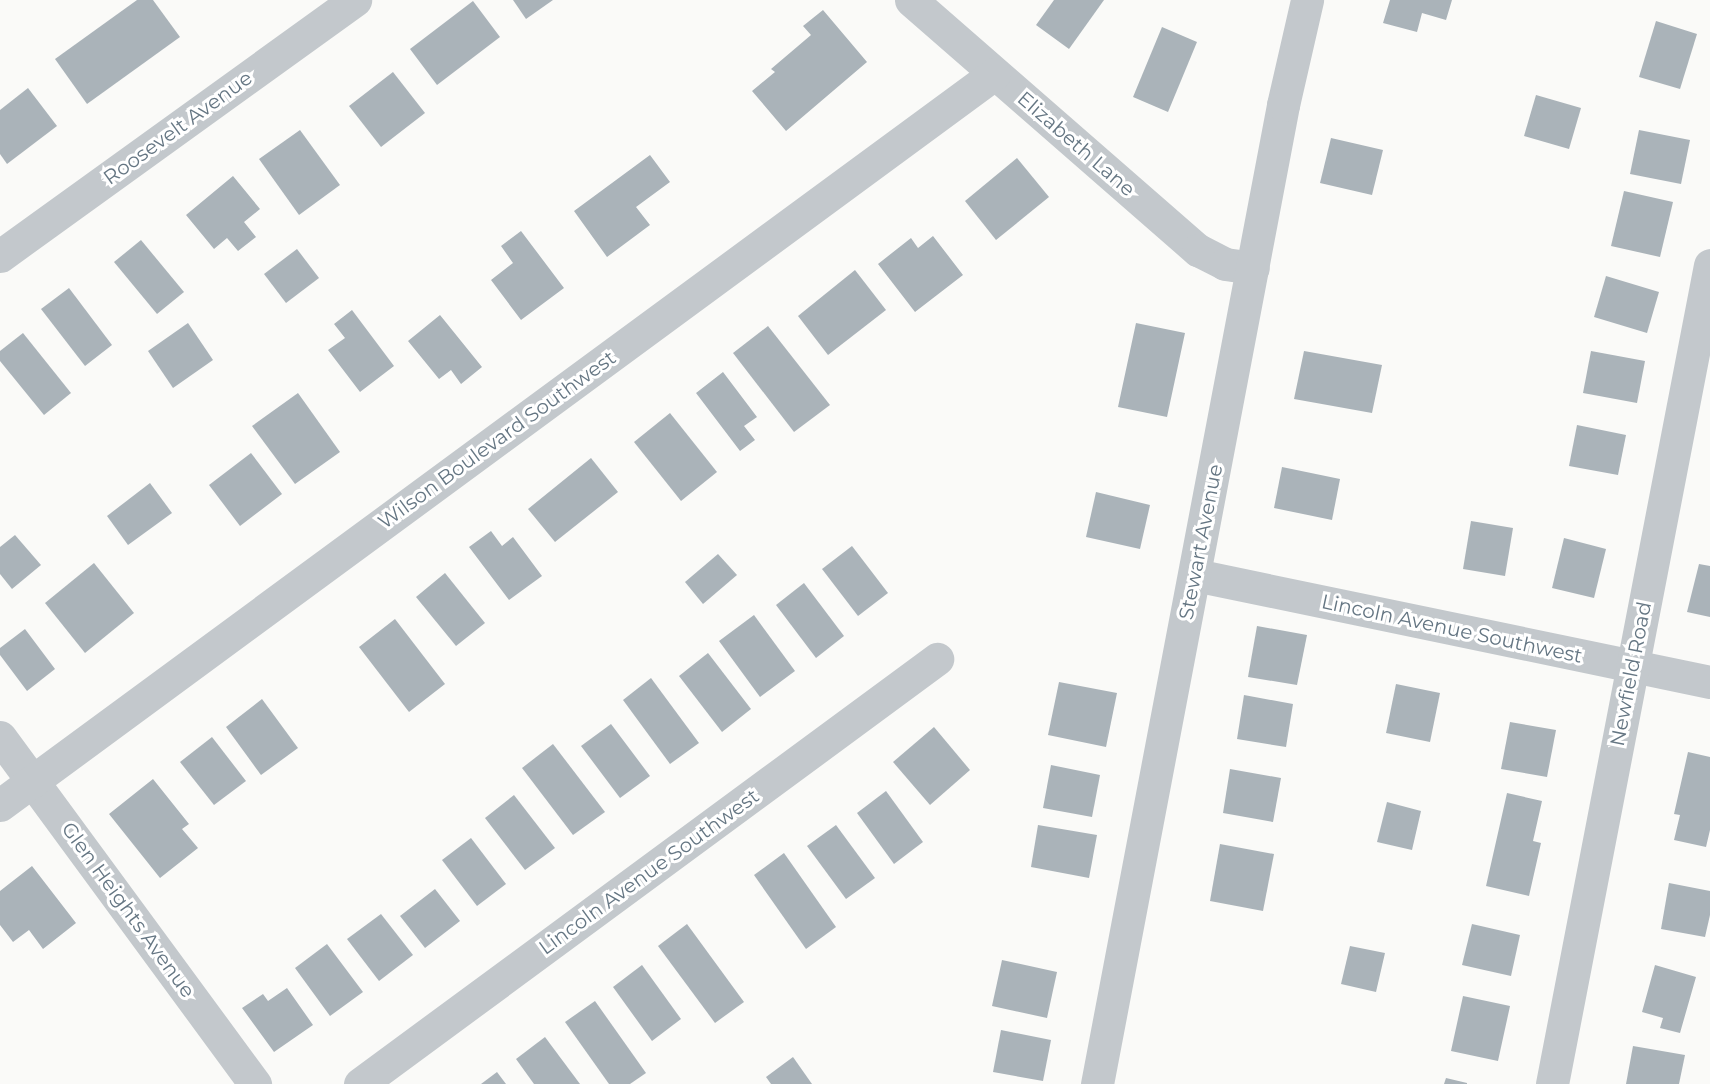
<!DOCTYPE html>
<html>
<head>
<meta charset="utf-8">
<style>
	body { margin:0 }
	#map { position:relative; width:1710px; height:1084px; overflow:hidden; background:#fafaf8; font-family:Montserrat,sans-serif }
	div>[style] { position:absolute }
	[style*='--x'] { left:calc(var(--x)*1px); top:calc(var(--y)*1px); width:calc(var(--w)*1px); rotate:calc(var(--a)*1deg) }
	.building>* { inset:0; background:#aab3b9 }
	.minor>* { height:33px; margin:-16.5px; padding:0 16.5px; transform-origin:16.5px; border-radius:16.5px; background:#c3c8cc }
	.tertiary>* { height:33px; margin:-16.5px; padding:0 16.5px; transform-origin:16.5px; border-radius:16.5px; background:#c3c8cc }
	span { translate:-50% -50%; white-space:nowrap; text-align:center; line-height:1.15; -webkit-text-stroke:6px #fff; paint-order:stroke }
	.street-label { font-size:20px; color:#657683 }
</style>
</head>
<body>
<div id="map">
	<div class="building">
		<i style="clip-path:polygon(137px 0,153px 0,180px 37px,87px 104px,55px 59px)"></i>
		<i style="clip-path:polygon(513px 0,553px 0,526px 19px)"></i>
		<i style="clip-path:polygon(1054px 0,1104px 0,1069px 49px,1036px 25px)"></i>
		<i style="clip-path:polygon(1390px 0,1452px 0,1446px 20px,1422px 13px,1417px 32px,1383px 23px)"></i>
		<i style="clip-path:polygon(473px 1px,500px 37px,437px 85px,410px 49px)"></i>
		<i style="clip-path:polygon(823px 10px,867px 62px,786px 131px,752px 91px,775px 72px,771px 69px,811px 35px,803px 26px)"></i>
		<i style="clip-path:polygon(1656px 21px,1697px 34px,1680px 89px,1639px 77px)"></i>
		<i style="clip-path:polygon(1162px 27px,1197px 42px,1168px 112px,1133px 97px)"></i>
		<i style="clip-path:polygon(393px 72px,425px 113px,381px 147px,349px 106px)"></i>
		<i style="clip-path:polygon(28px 88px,57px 126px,7px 164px,0 154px,0 110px)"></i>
		<i style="clip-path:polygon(1536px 95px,1581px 108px,1569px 149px,1524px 136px)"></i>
		<i style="clip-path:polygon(300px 130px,340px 185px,299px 215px,259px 159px)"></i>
		<i style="clip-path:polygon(1639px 130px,1690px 140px,1681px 184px,1630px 174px)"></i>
		<i style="clip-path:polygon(1331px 138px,1383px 150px,1372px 195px,1320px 183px)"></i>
		<i style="clip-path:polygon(650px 155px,670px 182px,636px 207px,650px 225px,607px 257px,574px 211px)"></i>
		<i style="clip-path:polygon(1017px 158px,1049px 197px,996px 240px,965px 201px)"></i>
		<i style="clip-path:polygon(233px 176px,260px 209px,244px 222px,256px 237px,238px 251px,227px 238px,214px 249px,186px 215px)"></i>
		<i style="clip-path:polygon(1624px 191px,1673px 202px,1660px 257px,1611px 246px)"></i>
		<i style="clip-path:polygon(521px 231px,564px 288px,521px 320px,491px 280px,513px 263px,501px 246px)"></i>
		<i style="clip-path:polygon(933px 236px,963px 275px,915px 312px,878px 264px,911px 238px,918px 248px)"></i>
		<i style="clip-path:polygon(141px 240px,184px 292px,157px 314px,114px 262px)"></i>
		<i style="clip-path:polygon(297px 249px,319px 278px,286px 303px,264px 274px)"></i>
		<i style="clip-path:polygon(855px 270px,886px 310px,828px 355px,798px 316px)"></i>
		<i style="clip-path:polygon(1606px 276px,1659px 292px,1647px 333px,1594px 317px)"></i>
		<i style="clip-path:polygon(69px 288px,112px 345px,85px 366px,41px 309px)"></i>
		<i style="clip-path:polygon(352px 310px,394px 366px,360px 392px,328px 350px,345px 338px,334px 324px)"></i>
		<i style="clip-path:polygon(440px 315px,482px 367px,461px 384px,451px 370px,439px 379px,408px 341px)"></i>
		<i style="clip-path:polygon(188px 323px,213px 360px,173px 388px,148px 351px)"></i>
		<i style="clip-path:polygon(1136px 323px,1185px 333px,1167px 417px,1118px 407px)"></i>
		<i style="clip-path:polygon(768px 326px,830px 405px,794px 432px,733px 353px)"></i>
		<i style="clip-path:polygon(23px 333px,71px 393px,44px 415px,0 361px,0 351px)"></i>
		<i style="clip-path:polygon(1304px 351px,1382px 365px,1372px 413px,1294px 399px)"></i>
		<i style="clip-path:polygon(1591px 351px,1645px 361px,1637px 403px,1583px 393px)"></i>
		<i style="clip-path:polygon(723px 372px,757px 417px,744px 426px,755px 440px,740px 451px,696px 393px)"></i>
		<i style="clip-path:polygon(298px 393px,340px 452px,295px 484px,252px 426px)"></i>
		<i style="clip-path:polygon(670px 413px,717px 472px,681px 501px,634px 442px)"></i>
		<i style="clip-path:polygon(1577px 425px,1626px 435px,1618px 475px,1569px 466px)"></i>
		<i style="clip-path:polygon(251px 453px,282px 494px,240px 526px,209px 485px)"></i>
		<i style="clip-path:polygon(591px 458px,618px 492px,555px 542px,528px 509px)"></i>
		<i style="clip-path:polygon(1282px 467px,1340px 479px,1332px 520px,1274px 508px)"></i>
		<i style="clip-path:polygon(150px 483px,172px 513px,128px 545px,107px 516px)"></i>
		<i style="clip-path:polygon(1096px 492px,1150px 505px,1140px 549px,1086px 537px)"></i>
		<i style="clip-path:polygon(1471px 521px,1513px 528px,1505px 576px,1463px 569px)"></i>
		<i style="clip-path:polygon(491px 531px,502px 546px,513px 537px,542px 576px,509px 600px,469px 547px)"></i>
		<i style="clip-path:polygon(15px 535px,41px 565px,12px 589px,0 574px,0 547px)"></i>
		<i style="clip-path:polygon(1564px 538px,1606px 549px,1594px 598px,1552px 588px)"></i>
		<i style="clip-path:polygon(852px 546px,888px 593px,858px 616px,822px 569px)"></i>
		<i style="clip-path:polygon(718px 554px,737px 575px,703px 604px,685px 582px)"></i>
		<i style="clip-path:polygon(94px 563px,134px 613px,85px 653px,45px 603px)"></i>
		<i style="clip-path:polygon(1699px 564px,1710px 566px,1710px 617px,1687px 612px)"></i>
		<i style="clip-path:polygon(445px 573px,485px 623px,456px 646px,416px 597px)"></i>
		<i style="clip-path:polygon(804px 583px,844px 636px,816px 658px,776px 605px)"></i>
		<i style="clip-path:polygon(754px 615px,795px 671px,760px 697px,719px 641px)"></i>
		<i style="clip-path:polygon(395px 619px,445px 684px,409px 712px,359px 647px)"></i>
		<i style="clip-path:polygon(1257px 626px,1307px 635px,1297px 685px,1248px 677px)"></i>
		<i style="clip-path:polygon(25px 629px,55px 669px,27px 691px,0 655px,0 648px)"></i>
		<i style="clip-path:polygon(708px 653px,751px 709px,722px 732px,679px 676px)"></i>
		<i style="clip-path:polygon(651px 678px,699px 743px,670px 764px,623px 700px)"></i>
		<i style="clip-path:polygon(1059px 682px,1117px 693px,1106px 747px,1048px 735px)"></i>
		<i style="clip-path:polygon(1396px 684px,1440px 693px,1430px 742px,1386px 733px)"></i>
		<i style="clip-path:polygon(1244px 695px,1293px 704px,1286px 747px,1237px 739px)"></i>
		<i style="clip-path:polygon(262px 699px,298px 748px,261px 775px,226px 727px)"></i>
		<i style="clip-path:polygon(1510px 722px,1556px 730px,1547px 777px,1501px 769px)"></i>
		<i style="clip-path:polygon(611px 724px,650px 776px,620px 798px,581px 746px)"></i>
		<i style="clip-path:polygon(934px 727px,970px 770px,930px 805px,893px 762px)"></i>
		<i style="clip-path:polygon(212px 737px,246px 781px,214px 805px,180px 762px)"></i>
		<i style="clip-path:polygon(553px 744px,605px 812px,573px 835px,522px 768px)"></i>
		<i style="clip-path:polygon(1688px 752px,1710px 757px,1710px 830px,1706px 847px,1674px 840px,1680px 815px,1674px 814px)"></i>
		<i style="clip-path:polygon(1051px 765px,1100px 775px,1092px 817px,1043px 808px)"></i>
		<i style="clip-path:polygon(1230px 769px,1281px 778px,1273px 822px,1223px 813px)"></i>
		<i style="clip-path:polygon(153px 779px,189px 824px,182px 829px,198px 848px,160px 878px,109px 814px)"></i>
		<i style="clip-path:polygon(886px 791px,923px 842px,894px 864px,857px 813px)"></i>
		<i style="clip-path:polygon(1507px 793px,1542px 801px,1533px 841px,1541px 843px,1529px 896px,1486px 886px)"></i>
		<i style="clip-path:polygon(514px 795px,555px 848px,525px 870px,485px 818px)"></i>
		<i style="clip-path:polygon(1387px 802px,1421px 811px,1412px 850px,1377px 842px)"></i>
		<i style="clip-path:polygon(836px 825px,875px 878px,846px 899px,807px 846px)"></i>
		<i style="clip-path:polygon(1038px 825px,1097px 835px,1089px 878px,1031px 867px)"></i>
		<i style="clip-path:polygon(471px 838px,506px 884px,477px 906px,442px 860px)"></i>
		<i style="clip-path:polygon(1220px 844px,1274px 854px,1263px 911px,1210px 901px)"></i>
		<i style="clip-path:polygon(784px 853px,836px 927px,806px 949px,754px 875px)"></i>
		<i style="clip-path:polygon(32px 866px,76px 923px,43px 949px,29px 930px,13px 942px,0 925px,0 891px)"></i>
		<i style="clip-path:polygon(1669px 883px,1710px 891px,1710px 915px,1705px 937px,1661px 929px)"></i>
		<i style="clip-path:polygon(435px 889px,460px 921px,425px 948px,400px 916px)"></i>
		<i style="clip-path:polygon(381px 914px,413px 955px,379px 981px,347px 939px)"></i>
		<i style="clip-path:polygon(687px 924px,744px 1002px,715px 1023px,658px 946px)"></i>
		<i style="clip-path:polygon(1472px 924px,1520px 935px,1511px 976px,1462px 965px)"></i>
		<i style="clip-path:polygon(327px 944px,363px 992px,330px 1016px,295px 968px)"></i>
		<i style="clip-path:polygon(1350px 946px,1385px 953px,1376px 992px,1341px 984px)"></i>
		<i style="clip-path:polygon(1002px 960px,1057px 972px,1047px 1018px,992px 1006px)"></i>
		<i style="clip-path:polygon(642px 965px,681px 1019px,652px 1041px,613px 987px)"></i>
		<i style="clip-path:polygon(1655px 965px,1696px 977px,1680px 1033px,1660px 1028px,1663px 1018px,1642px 1012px)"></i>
		<i style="clip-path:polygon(287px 988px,313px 1025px,274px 1052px,242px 1008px,263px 994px,268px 1001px)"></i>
		<i style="clip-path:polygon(1463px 996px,1510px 1006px,1498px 1061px,1451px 1051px)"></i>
		<i style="clip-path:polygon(595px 1001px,646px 1073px,630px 1084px,609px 1084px,565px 1022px)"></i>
		<i style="clip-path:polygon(1001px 1030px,1051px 1040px,1043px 1081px,993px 1072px)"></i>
		<i style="clip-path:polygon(545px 1037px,580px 1084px,534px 1084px,516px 1059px)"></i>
		<i style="clip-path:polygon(1633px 1046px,1685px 1055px,1679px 1084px,1626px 1084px)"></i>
		<i style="clip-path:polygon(793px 1057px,812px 1084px,771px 1084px,766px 1077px)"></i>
		<i style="clip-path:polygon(497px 1072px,506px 1084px,481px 1084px)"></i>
		<i style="clip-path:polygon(1446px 1078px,1467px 1083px,1467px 1084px,1444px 1084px)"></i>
	</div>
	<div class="minor">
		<i style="--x:911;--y:0;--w:381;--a:41.1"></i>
		<i style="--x:1198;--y:250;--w:30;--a:27"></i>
		<i style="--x:1225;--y:264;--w:28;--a:8"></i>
		<i style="--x:0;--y:256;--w:438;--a:-35.8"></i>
		<i style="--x:1195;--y:575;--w:526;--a:11.74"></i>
		<i style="--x:0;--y:737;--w:431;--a:53.7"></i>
		<i style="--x:0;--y:805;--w:1234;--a:-36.33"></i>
		<i style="--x:360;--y:1084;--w:717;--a:-36.37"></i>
		<i style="--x:1552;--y:1084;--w:834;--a:-79.08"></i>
	</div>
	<div class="tertiary">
		<i style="--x:1097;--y:1084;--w:997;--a:-79.24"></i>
		<i style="--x:1283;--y:105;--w:108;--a:-77.1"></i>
	</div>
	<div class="street-label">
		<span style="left:178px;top:128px;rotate:-36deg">Roosevelt Avenue</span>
		<span style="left:1076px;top:144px;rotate:41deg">Elizabeth Lane</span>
		<span style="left:497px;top:440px;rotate:-36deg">Wilson Boulevard Southwest</span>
		<span style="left:1201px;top:542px;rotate:-79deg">Stewart Avenue</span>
		<span style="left:1452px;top:629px;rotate:12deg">Lincoln Avenue Southwest</span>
		<span style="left:1631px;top:674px;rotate:-79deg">Newfield Road</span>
		<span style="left:649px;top:872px;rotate:-36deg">Lincoln Avenue Southwest</span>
		<span style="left:128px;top:910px;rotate:54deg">Glen Heights Avenue</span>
	</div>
</div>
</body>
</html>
